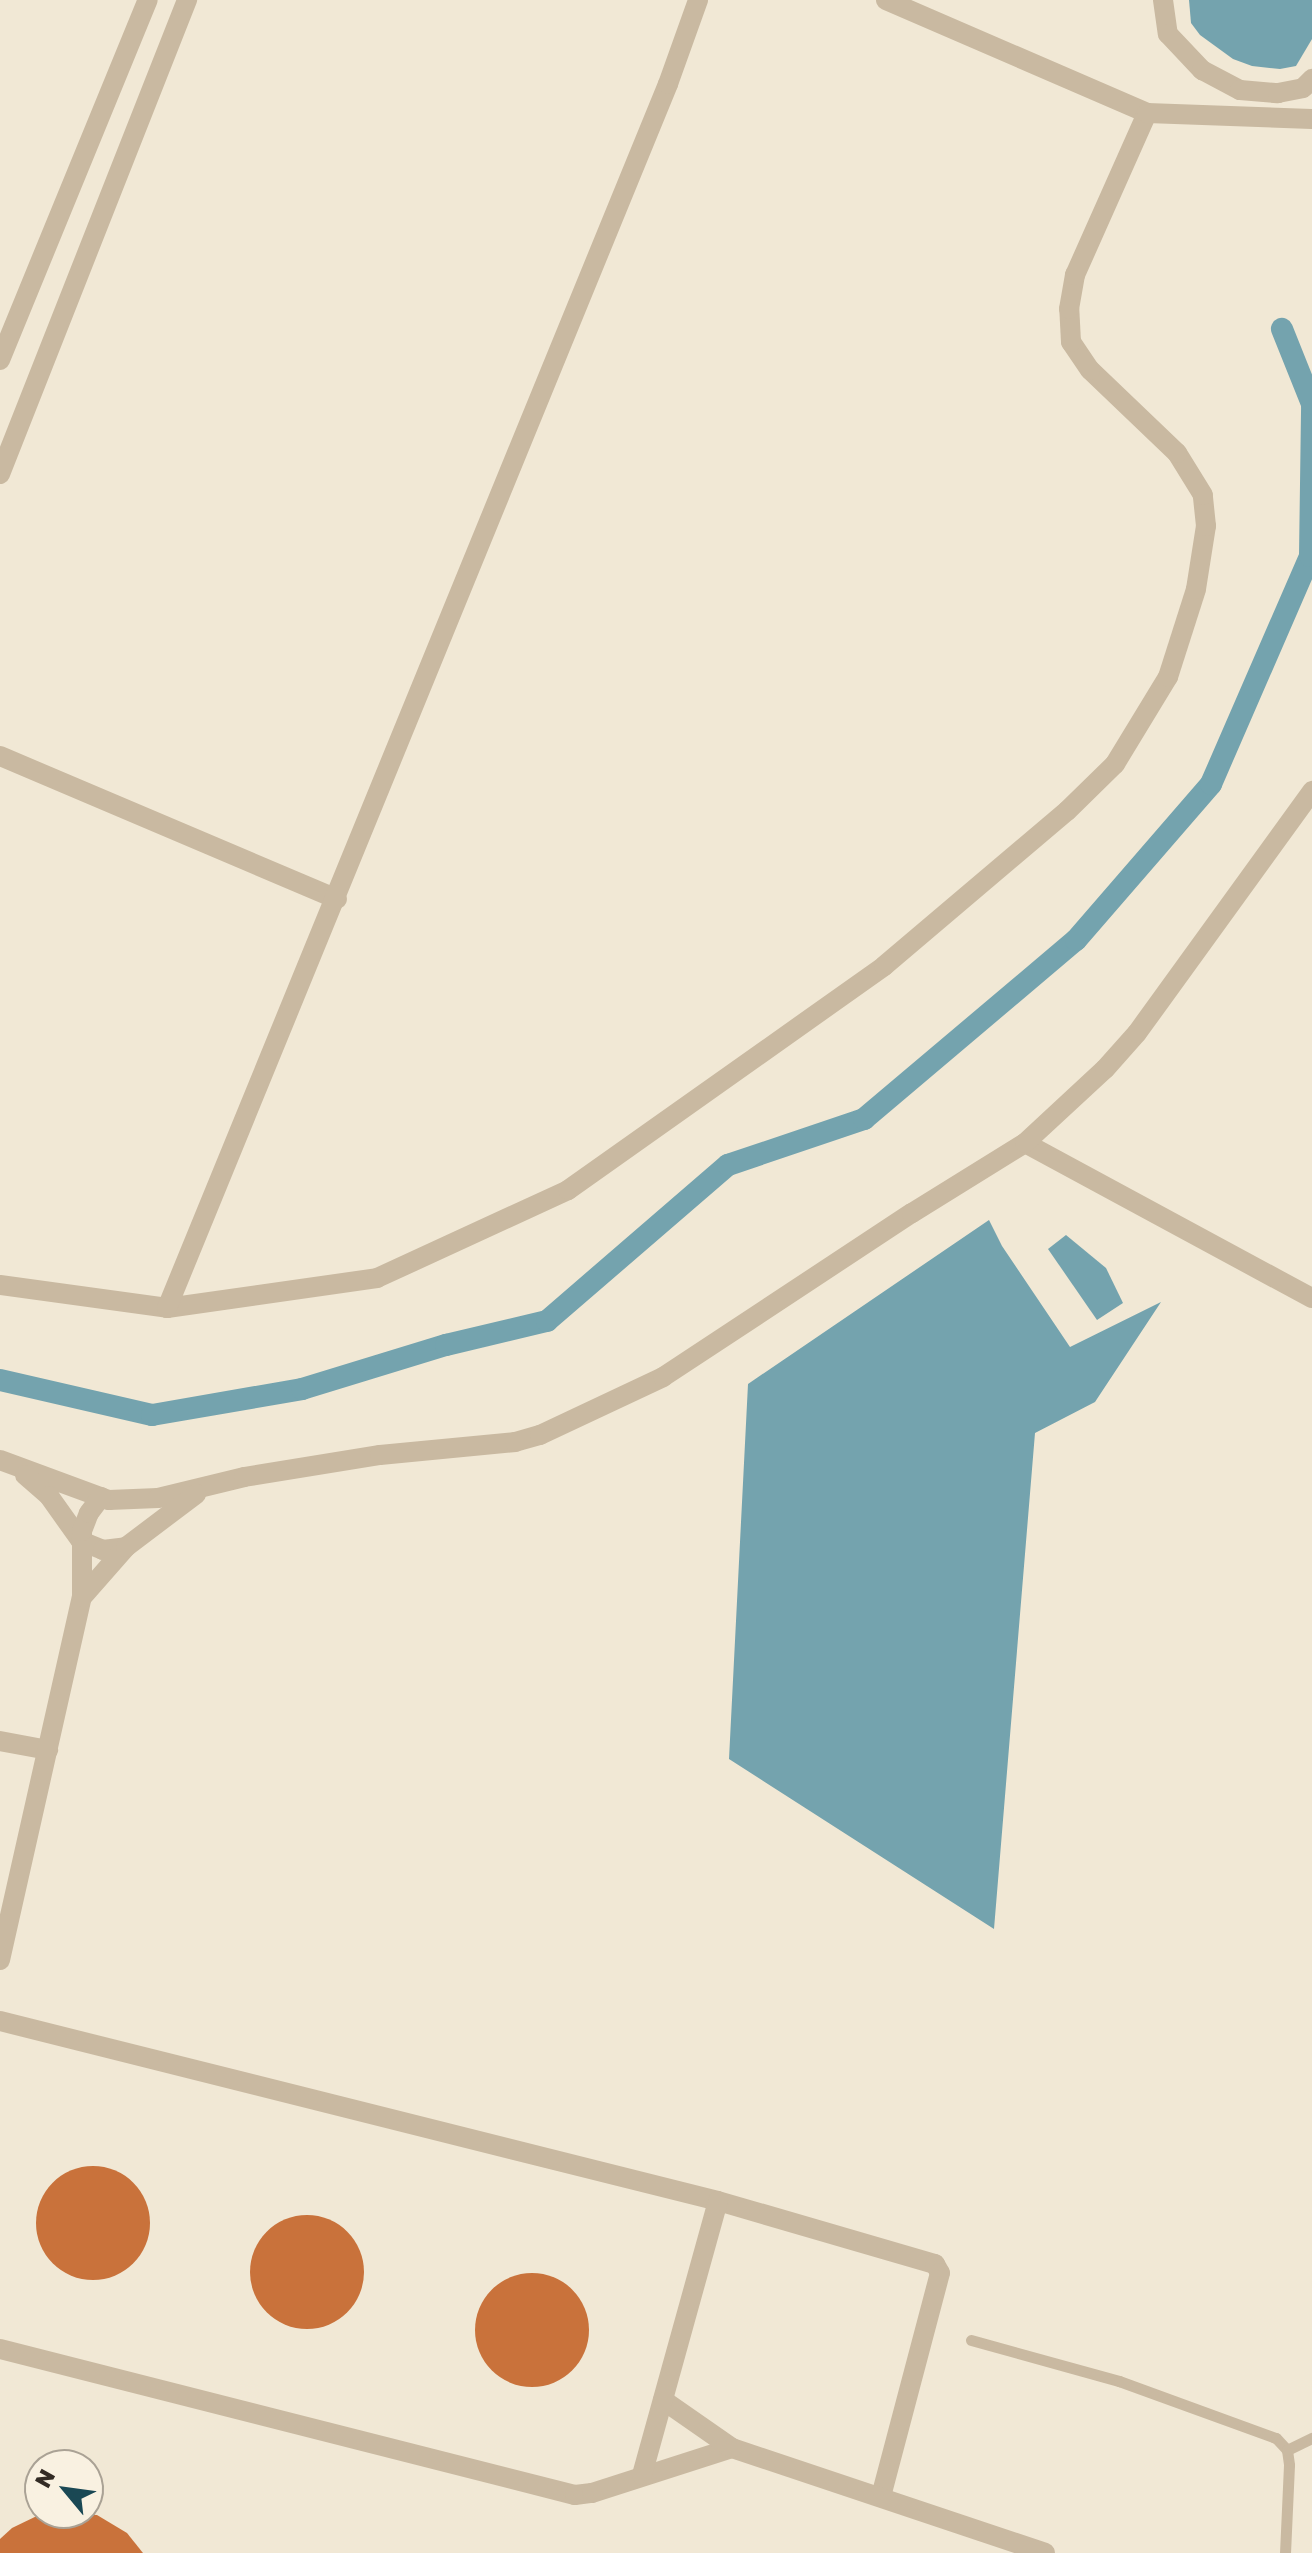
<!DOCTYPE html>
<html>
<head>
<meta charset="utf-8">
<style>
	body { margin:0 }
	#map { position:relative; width:1312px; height:2553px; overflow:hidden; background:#f1e8d5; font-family:"Golos Text",sans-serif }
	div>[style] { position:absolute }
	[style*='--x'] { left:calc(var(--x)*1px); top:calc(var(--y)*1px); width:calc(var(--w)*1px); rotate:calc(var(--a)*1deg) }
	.water>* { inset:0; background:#74a3ae }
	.canal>* { height:22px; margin:-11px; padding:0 11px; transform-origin:11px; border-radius:11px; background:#74a3ae }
	.building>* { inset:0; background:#c9723b }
	.round { border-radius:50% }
	.lane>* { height:11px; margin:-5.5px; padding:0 5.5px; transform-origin:5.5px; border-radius:5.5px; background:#c9b9a1 }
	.street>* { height:20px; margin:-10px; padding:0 10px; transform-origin:10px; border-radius:10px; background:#c9b9a1 }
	span { translate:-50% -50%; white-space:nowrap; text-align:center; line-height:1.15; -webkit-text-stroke:6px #f9f1e1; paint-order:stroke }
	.north { position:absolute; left:24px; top:2449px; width:80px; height:80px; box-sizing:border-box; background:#f9f1e1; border:2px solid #aaa295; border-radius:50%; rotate:299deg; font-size:22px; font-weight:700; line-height:32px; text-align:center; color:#332b24 }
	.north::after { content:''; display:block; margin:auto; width:28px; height:36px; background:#1a4854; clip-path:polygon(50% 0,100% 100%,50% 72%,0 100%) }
</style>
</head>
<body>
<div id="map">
	<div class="water">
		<i style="clip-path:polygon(1189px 0,1312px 0,1312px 39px,1296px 66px,1280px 69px,1252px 66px,1233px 59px,1200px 35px,1191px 23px)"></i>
		<i style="clip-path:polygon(989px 1220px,1002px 1246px,1070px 1347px,1161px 1302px,1095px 1402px,1035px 1433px,994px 1929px,729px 1759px,748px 1384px)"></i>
		<i style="clip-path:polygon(1066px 1235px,1106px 1268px,1123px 1303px,1097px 1320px,1048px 1249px)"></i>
	</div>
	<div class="canal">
		<i style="--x:0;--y:1380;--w:156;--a:13"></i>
		<i style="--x:152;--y:1415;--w:152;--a:-9.8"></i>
		<i style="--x:302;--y:1389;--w:151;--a:-17"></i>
		<i style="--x:446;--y:1345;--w:104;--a:-13.4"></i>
		<i style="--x:547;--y:1321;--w:239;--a:-40.8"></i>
		<i style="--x:728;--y:1165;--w:144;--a:-18.7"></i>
		<i style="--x:864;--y:1119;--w:277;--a:-40.2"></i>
		<i style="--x:1076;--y:940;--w:206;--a:-49.1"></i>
		<i style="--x:1211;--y:784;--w:249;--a:-66.5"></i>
		<i style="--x:1310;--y:556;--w:152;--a:-89.2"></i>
		<i style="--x:1312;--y:404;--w:81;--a:-111.8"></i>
	</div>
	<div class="building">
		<i class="round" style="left:36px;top:2166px;width:114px;height:114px"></i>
		<i class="round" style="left:250px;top:2215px;width:114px;height:114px"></i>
		<i class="round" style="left:475px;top:2273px;width:114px;height:114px"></i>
		<i style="clip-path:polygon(43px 2513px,97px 2515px,127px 2533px,143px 2553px,0 2553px,0 2539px,12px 2528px)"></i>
	</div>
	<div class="lane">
		<i style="--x:971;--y:2340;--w:154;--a:15.5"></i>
		<i style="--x:1119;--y:2381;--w:167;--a:20"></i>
		<i style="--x:1276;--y:2438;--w:16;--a:47"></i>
		<i style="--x:1287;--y:2450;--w:15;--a:82"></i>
		<i style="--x:1289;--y:2465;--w:88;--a:92.6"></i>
		<i style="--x:1287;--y:2450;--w:28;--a:-26"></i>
	</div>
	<div class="street">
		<i style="--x:886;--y:0;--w:284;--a:23.4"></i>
		<i style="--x:1163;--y:0;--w:34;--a:82"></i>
		<i style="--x:1168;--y:34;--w:50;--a:46.6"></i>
		<i style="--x:1202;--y:70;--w:43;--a:27.8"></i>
		<i style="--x:1240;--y:90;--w:38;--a:5"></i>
		<i style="--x:1278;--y:93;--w:25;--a:-11"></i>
		<i style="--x:1303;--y:88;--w:13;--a:-45"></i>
		<i style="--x:0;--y:360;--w:389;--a:-67.7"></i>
		<i style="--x:0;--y:474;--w:510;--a:-68.47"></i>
		<i style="--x:0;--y:756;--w:366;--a:23"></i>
		<i style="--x:1025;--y:1143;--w:326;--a:28.4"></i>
		<i style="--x:0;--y:1285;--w:169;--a:7.8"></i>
		<i style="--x:167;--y:1308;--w:212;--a:-8.1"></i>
		<i style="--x:377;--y:1278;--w:210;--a:-24.7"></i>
		<i style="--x:568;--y:1190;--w:387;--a:-35.3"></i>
		<i style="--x:884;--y:966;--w:240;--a:-40.3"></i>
		<i style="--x:1067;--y:811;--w:67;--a:-44.4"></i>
		<i style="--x:1115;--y:764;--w:102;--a:-58.7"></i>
		<i style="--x:1168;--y:677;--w:92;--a:-72.3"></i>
		<i style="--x:1196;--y:589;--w:64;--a:-81"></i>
		<i style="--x:1206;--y:526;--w:31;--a:-96"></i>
		<i style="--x:1203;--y:495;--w:49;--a:-121.8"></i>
		<i style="--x:1177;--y:453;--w:120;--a:-136.3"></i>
		<i style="--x:1090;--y:370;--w:34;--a:-124"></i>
		<i style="--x:1071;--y:342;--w:33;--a:-93"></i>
		<i style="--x:1069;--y:309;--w:35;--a:-80"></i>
		<i style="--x:1075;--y:275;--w:177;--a:-66"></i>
		<i style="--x:1147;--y:113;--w:165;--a:2.1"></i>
		<i style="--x:167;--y:1308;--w:1323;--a:-67.74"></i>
		<i style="--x:668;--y:84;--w:89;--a:-70.3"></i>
		<i style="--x:0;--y:1460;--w:116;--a:20.2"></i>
		<i style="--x:109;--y:1500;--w:49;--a:-2.3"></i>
		<i style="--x:158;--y:1498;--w:89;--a:-13.7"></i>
		<i style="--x:244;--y:1477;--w:138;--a:-9.2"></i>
		<i style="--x:380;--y:1455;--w:136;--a:-5.5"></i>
		<i style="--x:515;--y:1442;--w:26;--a:-16"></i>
		<i style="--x:540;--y:1435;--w:136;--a:-25.2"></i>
		<i style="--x:663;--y:1377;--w:298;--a:-33.4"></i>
		<i style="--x:912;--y:1213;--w:133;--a:-31.8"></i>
		<i style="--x:1025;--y:1143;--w:109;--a:-42.8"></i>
		<i style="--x:1105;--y:1069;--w:48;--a:-48.4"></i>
		<i style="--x:1137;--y:1033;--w:299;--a:-54.1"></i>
		<i style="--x:25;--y:1475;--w:32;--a:41"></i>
		<i style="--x:49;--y:1496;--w:55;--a:54.6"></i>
		<i style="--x:81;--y:1541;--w:24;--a:22"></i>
		<i style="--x:103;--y:1550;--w:23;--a:-7"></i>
		<i style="--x:84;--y:1595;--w:64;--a:-48.8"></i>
		<i style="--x:126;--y:1547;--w:88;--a:-37.1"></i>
		<i style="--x:0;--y:1741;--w:49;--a:10.6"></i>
		<i style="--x:0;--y:1960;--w:372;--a:-77.3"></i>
		<i style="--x:82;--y:1597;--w:66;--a:-90"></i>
		<i style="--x:82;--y:1531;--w:19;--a:-69"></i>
		<i style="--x:89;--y:1513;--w:20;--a:-53"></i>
		<i style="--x:0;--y:2021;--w:740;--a:14.07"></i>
		<i style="--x:718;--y:2201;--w:226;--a:16.2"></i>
		<i style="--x:935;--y:2264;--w:10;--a:61"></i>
		<i style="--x:940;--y:2273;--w:231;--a:104.8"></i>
		<i style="--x:0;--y:2349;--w:593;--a:14.25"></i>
		<i style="--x:575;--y:2495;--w:17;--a:-7"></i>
		<i style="--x:592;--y:2493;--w:147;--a:-17.8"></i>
		<i style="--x:732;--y:2448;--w:330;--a:18.5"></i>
		<i style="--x:663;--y:2400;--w:84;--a:34.8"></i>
		<i style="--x:642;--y:2475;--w:284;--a:-74.5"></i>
	</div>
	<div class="north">N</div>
</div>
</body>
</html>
